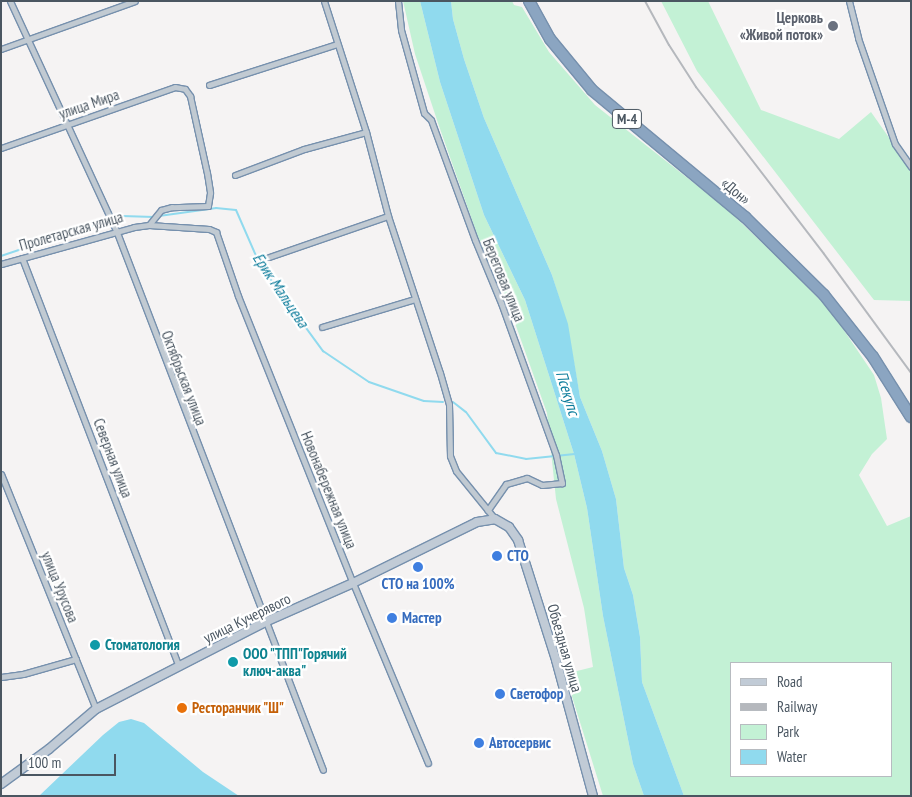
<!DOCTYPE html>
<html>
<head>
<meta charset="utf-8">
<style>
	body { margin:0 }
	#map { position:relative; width:912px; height:797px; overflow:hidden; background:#f5f3f3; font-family:"PT Sans Narrow",sans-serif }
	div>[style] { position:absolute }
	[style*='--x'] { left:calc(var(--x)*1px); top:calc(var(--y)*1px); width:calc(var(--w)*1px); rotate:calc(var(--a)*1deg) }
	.green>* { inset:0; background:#c3f1d5 }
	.water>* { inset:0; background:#90daee }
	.stream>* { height:2px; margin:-1px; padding:0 1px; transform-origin:1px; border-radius:1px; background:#90daee }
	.roads { filter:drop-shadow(1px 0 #7690ad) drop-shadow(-1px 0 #7690ad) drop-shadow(0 1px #7690ad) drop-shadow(0 -1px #7690ad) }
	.street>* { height:5px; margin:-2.5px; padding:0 2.5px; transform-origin:2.5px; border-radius:2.5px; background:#c1cad2 }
	.secondary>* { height:8px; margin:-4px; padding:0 4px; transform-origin:4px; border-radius:4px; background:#c1cbd6 }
	.highway>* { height:10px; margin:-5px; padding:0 5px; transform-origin:5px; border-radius:5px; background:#8ba5c1 }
	.rail>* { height:2px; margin:-1px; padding:0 1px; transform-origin:1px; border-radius:1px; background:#b5b8bd }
	.dots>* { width:14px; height:14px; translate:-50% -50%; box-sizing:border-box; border:2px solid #fff; border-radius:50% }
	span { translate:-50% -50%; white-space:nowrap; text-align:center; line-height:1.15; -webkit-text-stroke:4.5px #fff; paint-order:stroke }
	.shield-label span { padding:1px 4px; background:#fff; border:1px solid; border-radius:4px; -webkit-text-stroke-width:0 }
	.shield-label { font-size:14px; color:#4a5661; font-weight:700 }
	.worship-label { font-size:15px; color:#5b616d; font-weight:700 }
	.right { translate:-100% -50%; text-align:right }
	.street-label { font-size:15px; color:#4a5661 }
	.shop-label { font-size:15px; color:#366cbe; font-weight:700 }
	.left { translate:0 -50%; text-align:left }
	.culture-label { font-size:15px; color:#0d838f; font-weight:700 }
	.food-label { font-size:15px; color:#c56008; font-weight:700 }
	.water-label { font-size:16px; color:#0c7c9b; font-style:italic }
	.frame { position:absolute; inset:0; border:2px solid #4a5661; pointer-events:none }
	.legend { position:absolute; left:730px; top:662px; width:162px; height:115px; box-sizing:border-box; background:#fff; border:1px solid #b7bbc0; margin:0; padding:6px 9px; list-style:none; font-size:15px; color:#4a5661 }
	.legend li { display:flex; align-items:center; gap:10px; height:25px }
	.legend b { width:25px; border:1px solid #b7bbc0 }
	.scale { position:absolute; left:20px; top:754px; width:96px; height:22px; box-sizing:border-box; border:2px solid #4a5661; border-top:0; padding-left:6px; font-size:15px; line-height:18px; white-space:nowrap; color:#4a5661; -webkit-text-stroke:4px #fff; paint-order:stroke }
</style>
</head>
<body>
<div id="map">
	<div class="green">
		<i style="clip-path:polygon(403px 1px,420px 1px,440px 82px,484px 215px,525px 300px,574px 454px,587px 508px,603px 616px,633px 764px,644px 796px,603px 796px,565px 674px,593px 667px,584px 608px,556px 499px,547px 413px,506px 298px,477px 234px,439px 126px,415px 54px)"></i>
		<i style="clip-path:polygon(evenodd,451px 1px,512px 1px,514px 5px,522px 7px,549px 52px,595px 105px,728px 210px,788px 268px,822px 302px,841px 326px,874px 375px,881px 398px,887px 439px,872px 454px,859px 475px,887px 526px,911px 516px,911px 796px,684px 796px,642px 682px,640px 637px,633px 595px,624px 568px,616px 499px,602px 451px,580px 397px,567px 324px,552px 275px,484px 118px,464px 59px,453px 19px,451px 1px,731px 663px,891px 663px,891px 776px,731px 776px,731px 663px)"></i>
		<i style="clip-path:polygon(661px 1px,708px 1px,761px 110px,839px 139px,871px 112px,911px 169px,911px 301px,874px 300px,697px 71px)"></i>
	</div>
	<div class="water">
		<i style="clip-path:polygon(420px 1px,451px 1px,453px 19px,464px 59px,484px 118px,552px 275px,568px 324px,580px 397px,602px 451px,616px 499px,624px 568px,633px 595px,640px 637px,642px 682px,684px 796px,644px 796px,633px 764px,603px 616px,587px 508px,574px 454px,525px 300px,484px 215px,440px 82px)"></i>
		<i style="clip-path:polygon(131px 719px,144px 723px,203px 772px,239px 796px,39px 796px,103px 735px,119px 722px)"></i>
	</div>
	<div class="stream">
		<i style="--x:122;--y:216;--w:32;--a:2"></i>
		<i style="--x:159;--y:216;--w:58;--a:-8"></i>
		<i style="--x:216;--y:208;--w:20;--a:6"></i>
		<i style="--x:236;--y:210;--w:60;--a:66.4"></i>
		<i style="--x:260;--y:265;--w:107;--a:53.8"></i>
		<i style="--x:323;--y:351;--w:55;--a:34"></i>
		<i style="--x:369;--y:382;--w:58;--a:19.1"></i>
		<i style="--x:424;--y:401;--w:19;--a:3"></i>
		<i style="--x:1;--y:256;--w:113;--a:-18.6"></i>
		<i style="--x:453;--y:402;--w:16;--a:38"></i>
		<i style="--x:466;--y:412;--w:51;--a:53.8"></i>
		<i style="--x:496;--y:453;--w:31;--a:11"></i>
		<i style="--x:526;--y:459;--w:49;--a:-5.8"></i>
	</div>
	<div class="roads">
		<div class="street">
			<i style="--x:10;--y:1;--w:252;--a:65.2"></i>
			<i style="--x:116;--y:230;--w:578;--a:69.03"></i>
			<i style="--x:324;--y:1;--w:138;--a:72.2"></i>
			<i style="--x:366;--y:132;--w:87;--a:75.3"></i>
			<i style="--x:388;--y:216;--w:165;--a:71.7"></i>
			<i style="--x:440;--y:373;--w:32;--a:74"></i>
			<i style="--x:449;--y:404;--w:52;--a:88.9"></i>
			<i style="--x:450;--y:456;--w:16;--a:68"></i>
			<i style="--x:456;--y:471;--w:62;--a:50.9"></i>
			<i style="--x:398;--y:1;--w:29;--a:84"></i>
			<i style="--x:401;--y:30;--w:86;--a:74.5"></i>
			<i style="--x:424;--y:113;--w:10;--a:45"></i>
			<i style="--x:431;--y:120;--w:128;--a:69.9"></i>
			<i style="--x:475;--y:240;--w:68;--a:67.6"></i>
			<i style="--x:501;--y:303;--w:162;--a:70.1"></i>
			<i style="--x:556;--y:455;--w:29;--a:78"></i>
			<i style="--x:562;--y:483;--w:20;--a:174"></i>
			<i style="--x:542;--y:485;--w:17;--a:-155"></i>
			<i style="--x:527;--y:478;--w:22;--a:164"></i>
			<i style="--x:506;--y:484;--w:32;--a:125"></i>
			<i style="--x:849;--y:1;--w:38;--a:76"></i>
			<i style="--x:858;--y:38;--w:112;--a:70.8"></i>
			<i style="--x:895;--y:144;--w:28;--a:55"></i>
			<i style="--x:1;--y:49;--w:142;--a:-19.7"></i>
			<i style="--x:209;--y:85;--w:134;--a:-17.8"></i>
			<i style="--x:1;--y:148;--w:184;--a:-19.3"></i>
			<i style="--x:175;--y:87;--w:10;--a:11"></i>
			<i style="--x:185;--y:89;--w:9;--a:54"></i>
			<i style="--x:190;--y:96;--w:79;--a:77.6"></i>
			<i style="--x:207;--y:173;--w:20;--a:81"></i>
			<i style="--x:210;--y:193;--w:13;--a:99"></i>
			<i style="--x:208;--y:206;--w:36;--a:178"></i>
			<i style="--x:172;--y:207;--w:11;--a:165"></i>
			<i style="--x:161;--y:210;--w:19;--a:129"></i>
			<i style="--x:235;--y:175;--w:74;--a:-20.6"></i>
			<i style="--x:304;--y:149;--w:64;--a:-15.3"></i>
			<i style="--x:269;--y:257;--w:126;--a:-19"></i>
			<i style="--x:22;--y:258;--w:438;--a:69"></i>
			<i style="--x:1;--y:264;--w:138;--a:-15.5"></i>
			<i style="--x:134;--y:227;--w:15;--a:-8"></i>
			<i style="--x:149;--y:225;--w:60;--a:3.8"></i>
			<i style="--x:209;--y:229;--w:8;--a:23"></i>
			<i style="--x:216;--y:232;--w:68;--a:71"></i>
			<i style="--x:238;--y:296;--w:309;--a:68.2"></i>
			<i style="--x:353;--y:583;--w:195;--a:67.4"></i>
			<i style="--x:322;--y:327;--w:97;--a:-16.8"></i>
			<i style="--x:1;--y:474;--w:253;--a:68"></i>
			<i style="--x:1;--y:677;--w:22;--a:-8"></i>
			<i style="--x:23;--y:674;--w:55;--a:-15.8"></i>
		</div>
		<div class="secondary">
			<i style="--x:1;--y:784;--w:59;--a:-36.1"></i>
			<i style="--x:49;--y:749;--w:62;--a:-40.4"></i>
			<i style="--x:96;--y:709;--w:190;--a:-27.2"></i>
			<i style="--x:265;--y:622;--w:96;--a:-23.9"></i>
			<i style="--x:353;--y:583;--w:138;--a:-26.2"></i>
			<i style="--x:477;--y:522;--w:18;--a:-9"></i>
			<i style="--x:495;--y:519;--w:16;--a:30"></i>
			<i style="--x:509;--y:527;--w:16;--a:55"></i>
			<i style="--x:518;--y:540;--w:126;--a:72.4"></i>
			<i style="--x:556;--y:660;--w:141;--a:74.8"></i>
		</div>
		<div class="highway">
			<i style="--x:529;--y:1;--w:43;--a:61.1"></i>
			<i style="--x:550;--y:39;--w:66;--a:50.5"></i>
			<i style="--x:592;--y:90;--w:199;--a:39.7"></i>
			<i style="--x:745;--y:217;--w:111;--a:44.6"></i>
			<i style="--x:824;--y:295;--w:79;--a:51.7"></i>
			<i style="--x:873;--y:357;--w:71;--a:57.7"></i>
		</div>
	</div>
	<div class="rail">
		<i style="--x:645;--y:1;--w:50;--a:61.4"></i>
		<i style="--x:669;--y:45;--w:50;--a:57.3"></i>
		<i style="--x:696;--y:87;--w:210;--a:52.5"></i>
		<i style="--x:824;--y:254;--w:147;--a:53.8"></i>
	</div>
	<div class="dots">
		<i style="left:833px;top:26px;background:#6b7280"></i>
		<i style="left:497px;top:556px;background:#3f7fe0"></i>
		<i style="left:418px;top:567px;background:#3f7fe0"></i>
		<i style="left:392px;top:618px;background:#3f7fe0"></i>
		<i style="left:95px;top:645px;background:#0f9aa8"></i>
		<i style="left:233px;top:662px;background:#0f9aa8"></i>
		<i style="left:500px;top:694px;background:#3f7fe0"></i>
		<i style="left:182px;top:708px;background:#e8710a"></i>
		<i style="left:479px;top:743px;background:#3f7fe0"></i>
	</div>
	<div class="shield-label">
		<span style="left:627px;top:119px">М-4</span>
	</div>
	<div class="worship-label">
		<span class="right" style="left:823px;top:26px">Церковь<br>«Живой поток»</span>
	</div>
	<div class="street-label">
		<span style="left:89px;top:104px;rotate:-19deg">улица Мира</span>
		<span style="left:736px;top:191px;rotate:40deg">«Дон»</span>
		<span style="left:71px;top:231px;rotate:-16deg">Пролетарская улица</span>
		<span style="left:504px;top:280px;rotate:68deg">Береговая улица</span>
		<span style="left:184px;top:378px;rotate:69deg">Октябрьская улица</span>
		<span style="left:113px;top:458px;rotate:69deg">Северная улица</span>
		<span style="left:329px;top:490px;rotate:68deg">Новонабережная улица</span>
		<span style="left:60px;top:587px;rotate:68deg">улица Урусова</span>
		<span style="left:247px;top:618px;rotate:-26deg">улица Кучерявого</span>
		<span style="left:565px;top:648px;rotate:74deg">Объездная улица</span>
	</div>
	<div class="shop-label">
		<span class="left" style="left:507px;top:556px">СТО</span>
		<span style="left:418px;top:584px">СТО на 100%</span>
		<span class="left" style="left:402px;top:618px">Мастер</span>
		<span class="left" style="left:510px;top:694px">Светофор</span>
		<span class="left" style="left:489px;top:743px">Автосервис</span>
	</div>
	<div class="culture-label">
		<span class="left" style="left:105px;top:645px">Стоматология</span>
		<span class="left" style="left:243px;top:662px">ООО "ТПП"Горячий<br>ключ-аква"</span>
	</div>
	<div class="food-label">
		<span class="left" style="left:192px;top:708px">Ресторанчик "Ш"</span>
	</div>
	<div class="water-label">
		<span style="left:281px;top:290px;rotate:56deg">Ерик Мальцева</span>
		<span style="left:568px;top:393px;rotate:73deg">Псекупс</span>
	</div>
	<div class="frame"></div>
	<ul class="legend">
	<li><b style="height:6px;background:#c1cbd6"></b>Road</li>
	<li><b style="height:6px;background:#b5b8bd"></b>Railway</li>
	<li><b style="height:14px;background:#c3f1d5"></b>Park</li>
	<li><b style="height:14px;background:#90daee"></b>Water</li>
	</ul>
	<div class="scale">100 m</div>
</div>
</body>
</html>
